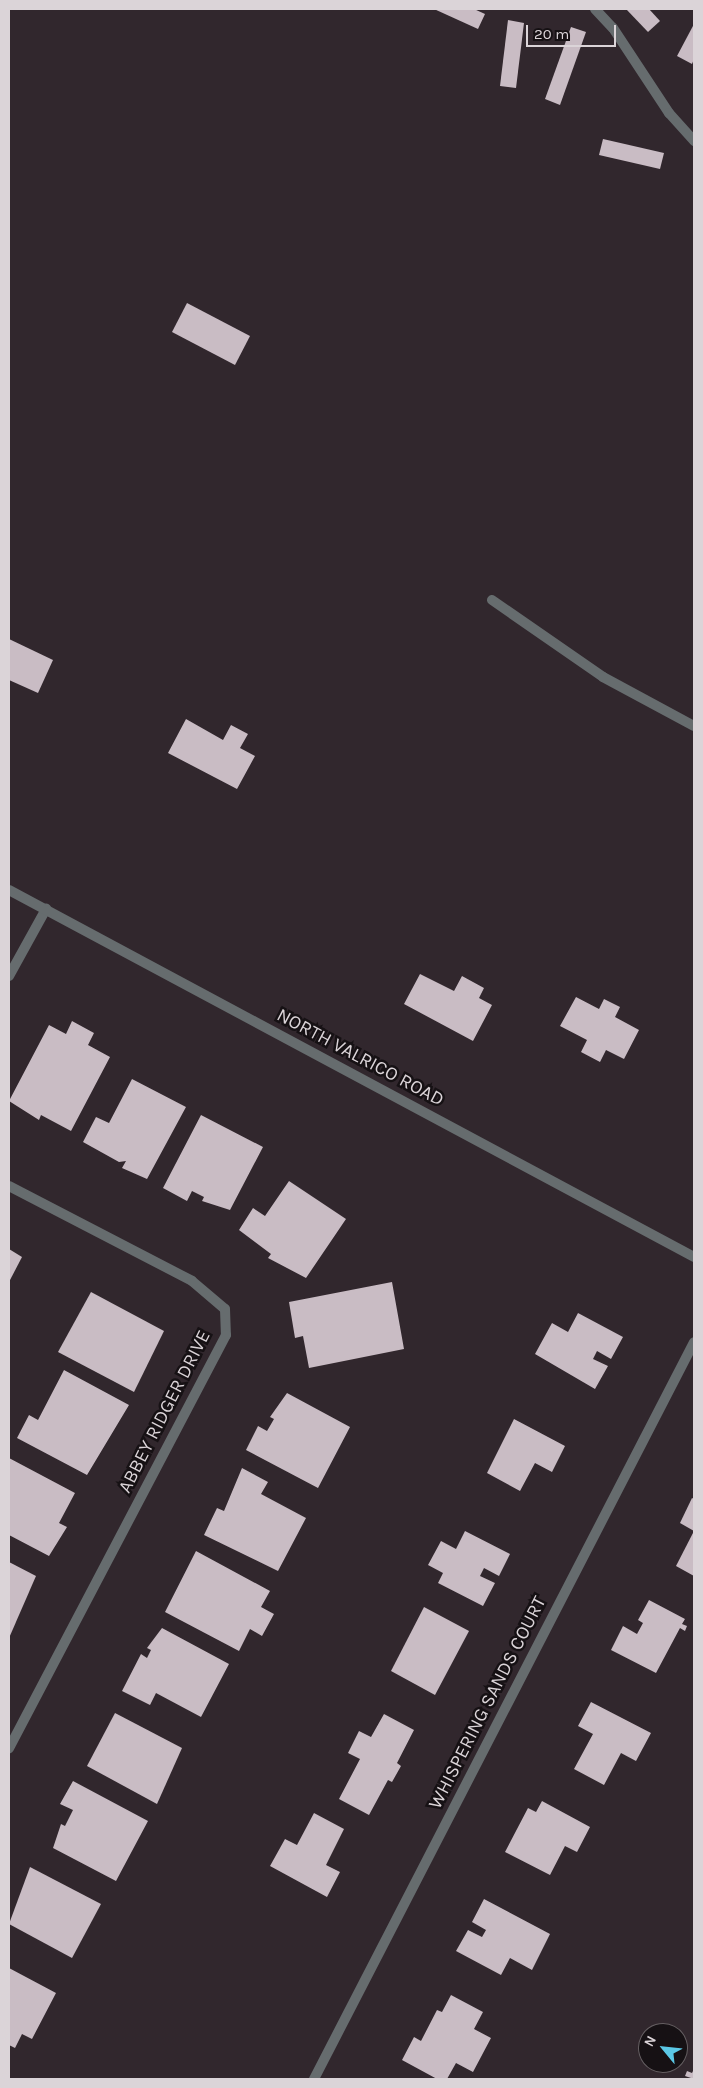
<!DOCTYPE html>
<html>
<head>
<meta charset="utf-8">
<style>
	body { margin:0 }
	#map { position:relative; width:703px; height:2088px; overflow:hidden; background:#31272d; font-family:Karla,sans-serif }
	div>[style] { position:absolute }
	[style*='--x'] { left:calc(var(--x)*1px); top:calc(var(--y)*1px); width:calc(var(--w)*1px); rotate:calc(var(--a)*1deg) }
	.building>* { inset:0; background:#c9bcc4 }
	.service>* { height:10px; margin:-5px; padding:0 5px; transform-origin:5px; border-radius:5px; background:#666c6e }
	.minor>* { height:10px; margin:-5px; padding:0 5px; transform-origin:5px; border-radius:5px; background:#666c6e }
	.tertiary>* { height:10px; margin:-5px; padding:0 5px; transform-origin:5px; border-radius:5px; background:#666c6e }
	span { translate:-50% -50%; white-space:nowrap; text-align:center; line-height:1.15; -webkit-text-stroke:5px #161114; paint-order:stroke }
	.street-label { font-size:19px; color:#dbd4d8 }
	.frame { position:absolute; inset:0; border:10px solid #dbd4d8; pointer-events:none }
	.north { position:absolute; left:638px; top:2023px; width:50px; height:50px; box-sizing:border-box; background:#161114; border:1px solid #655f62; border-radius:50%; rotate:298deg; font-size:14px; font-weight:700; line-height:20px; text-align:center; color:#dbd4d8 }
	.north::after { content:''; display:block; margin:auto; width:18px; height:22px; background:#5bc8e6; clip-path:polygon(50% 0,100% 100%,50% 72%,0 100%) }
	.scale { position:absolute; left:526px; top:25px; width:90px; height:22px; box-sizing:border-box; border:2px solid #dbd4d8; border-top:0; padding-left:6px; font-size:15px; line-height:18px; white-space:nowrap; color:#dbd4d8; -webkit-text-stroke:4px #161114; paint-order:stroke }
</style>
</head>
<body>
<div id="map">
	<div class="building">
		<i style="clip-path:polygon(434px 9px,474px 9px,485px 14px,478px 29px)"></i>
		<i style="clip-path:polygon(626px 9px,649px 9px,660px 21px,648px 32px)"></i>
		<i style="clip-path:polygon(508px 20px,524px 23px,516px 88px,500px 86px)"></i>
		<i style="clip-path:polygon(694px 24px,694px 59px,692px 64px,677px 56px)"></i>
		<i style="clip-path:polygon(571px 27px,586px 32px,560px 105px,545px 99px)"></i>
		<i style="clip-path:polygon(603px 139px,664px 153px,660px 169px,599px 155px)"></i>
		<i style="clip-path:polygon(187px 303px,250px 336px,235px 365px,172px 332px)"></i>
		<i style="clip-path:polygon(9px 639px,53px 660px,38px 693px,9px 680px)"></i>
		<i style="clip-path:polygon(186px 719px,223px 740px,231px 725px,248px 734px,240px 748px,255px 756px,237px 789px,168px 753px)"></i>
		<i style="clip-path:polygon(420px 974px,454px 991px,462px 976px,484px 988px,479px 998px,492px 1005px,473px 1041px,404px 1004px)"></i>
		<i style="clip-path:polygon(576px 997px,599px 1009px,604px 999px,620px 1007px,615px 1017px,639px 1030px,624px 1059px,606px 1050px,600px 1062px,581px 1052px,587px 1040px,560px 1026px)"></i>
		<i style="clip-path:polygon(72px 1021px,94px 1033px,88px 1045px,110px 1057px,71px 1131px,41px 1115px,39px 1120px,9px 1101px,49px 1025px,66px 1034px)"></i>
		<i style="clip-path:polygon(132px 1079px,186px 1107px,147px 1179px,122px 1168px,126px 1161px,119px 1162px,83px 1142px,96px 1117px,109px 1123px)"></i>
		<i style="clip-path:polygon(201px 1115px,263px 1147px,230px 1210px,202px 1201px,204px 1197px,192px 1191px,187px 1201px,163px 1188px)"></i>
		<i style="clip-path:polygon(289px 1181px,346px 1219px,306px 1278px,268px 1258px,271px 1254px,239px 1230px,253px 1208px,265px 1216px)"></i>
		<i style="clip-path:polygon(9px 1249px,22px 1257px,9px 1282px)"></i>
		<i style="clip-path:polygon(392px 1282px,404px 1349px,309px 1368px,303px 1336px,295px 1338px,289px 1302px)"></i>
		<i style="clip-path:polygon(91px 1292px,164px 1331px,134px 1392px,58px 1352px)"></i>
		<i style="clip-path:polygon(578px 1313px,623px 1337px,611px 1359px,597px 1351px,593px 1359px,608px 1366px,595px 1389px,535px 1354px,552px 1323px,568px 1332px)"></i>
		<i style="clip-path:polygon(64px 1370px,129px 1405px,87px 1475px,17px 1438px,29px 1415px,38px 1420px)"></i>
		<i style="clip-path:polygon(287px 1393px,350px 1427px,318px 1488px,246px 1450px,258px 1426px,267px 1431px,274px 1419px,270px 1417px)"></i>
		<i style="clip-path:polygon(514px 1419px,565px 1446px,552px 1472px,535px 1463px,520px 1491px,487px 1473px)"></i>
		<i style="clip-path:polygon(9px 1458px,75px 1493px,59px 1523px,67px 1527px,49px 1556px,9px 1535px)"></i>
		<i style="clip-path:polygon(242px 1468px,268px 1482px,261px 1494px,306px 1518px,278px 1571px,204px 1535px,217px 1508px,224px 1511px)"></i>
		<i style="clip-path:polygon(692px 1498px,694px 1499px,694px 1531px,680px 1523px)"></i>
		<i style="clip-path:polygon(465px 1531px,510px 1554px,499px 1576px,484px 1568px,480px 1576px,495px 1583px,483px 1606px,438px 1583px,443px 1573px,428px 1565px,441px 1541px,456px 1549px)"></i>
		<i style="clip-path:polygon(694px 1531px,694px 1576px,676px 1566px)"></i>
		<i style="clip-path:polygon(196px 1551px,270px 1591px,261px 1607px,274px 1614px,262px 1636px,250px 1629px,239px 1651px,165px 1612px)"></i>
		<i style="clip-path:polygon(9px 1562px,36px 1576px,9px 1638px)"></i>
		<i style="clip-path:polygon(649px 1600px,685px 1619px,682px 1624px,687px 1626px,685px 1631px,680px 1628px,656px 1673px,611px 1650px,623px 1626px,637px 1634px,643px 1623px,638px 1620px)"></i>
		<i style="clip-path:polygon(424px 1607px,469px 1631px,435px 1695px,391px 1671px)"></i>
		<i style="clip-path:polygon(162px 1628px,229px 1664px,201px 1717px,156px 1693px,150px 1705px,122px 1691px,141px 1654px,147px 1658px,151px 1650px,147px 1648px)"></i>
		<i style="clip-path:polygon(591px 1702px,651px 1733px,636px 1761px,621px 1753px,604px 1785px,574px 1769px,593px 1734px,578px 1726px)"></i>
		<i style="clip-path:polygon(115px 1713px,182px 1748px,157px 1804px,87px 1766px)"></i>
		<i style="clip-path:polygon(384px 1714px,414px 1730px,397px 1763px,401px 1766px,392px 1782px,388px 1780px,369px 1815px,339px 1799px,360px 1759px,348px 1753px,359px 1731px,371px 1737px)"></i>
		<i style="clip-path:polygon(73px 1781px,148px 1821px,116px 1881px,53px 1848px,61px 1824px,65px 1826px,73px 1810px,60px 1804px)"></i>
		<i style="clip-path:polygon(542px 1801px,590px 1827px,577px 1852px,565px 1846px,550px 1875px,505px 1852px,528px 1808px,536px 1812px)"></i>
		<i style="clip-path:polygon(314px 1813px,344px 1829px,326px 1865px,340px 1872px,327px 1897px,270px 1866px,285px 1839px,297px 1845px)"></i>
		<i style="clip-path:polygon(30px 1867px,101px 1904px,72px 1958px,9px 1924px)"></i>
		<i style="clip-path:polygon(484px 1899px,550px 1934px,532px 1970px,510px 1958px,501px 1975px,456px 1951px,468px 1930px,482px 1937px,486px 1930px,472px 1922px)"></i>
		<i style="clip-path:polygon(9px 1968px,56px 1993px,32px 2039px,22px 2034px,15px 2048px,9px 2045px)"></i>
		<i style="clip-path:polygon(451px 1995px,483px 2012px,474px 2029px,491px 2038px,473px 2072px,456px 2063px,447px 2079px,437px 2079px,402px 2060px,414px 2037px,421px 2041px,437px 2010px,442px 2012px)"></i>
		<i style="clip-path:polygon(694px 2069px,694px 2079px,685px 2076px,687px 2071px,692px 2073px)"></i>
	</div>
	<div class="service">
		<i style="--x:492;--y:600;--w:135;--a:34.7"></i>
	</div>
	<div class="minor">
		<i style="--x:595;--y:9;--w:26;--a:47"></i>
		<i style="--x:613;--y:28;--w:102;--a:56.6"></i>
		<i style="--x:669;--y:113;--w:38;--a:48"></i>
		<i style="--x:603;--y:677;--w:103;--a:28.3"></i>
		<i style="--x:9;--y:976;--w:77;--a:-61.1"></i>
		<i style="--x:9;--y:1186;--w:206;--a:27.4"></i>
		<i style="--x:192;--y:1281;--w:43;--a:40.3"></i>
		<i style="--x:225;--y:1309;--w:26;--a:88"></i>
		<i style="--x:226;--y:1335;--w:467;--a:117.7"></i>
		<i style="--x:314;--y:2079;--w:829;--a:-62.72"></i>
	</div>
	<div class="tertiary">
		<i style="--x:9;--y:890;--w:777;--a:28.18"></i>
	</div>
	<div class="street-label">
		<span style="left:360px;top:1058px;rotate:28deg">NORTH VALRICO ROAD</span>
		<span style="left:165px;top:1412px;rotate:-63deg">ABBEY RIDGER DRIVE</span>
		<span style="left:488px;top:1703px;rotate:-63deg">WHISPERING SANDS COURT</span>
	</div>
	<div class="frame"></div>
	<div class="north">N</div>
	<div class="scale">20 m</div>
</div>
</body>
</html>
